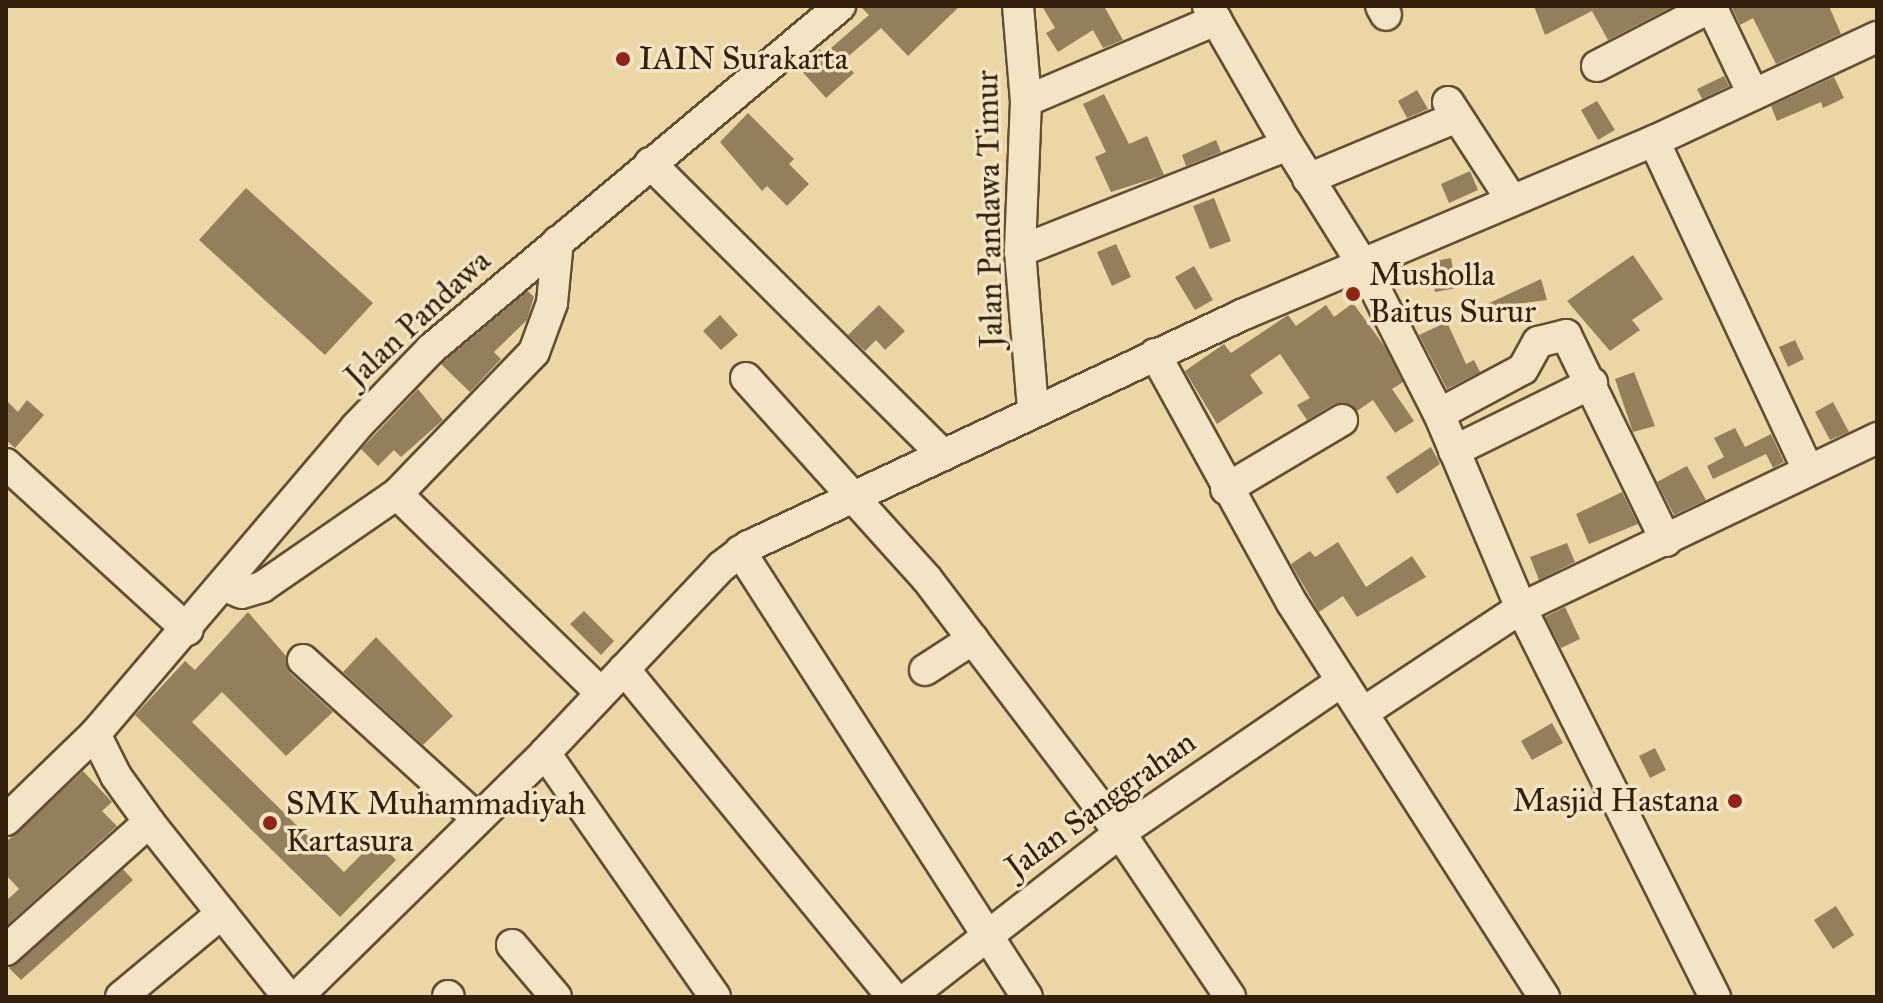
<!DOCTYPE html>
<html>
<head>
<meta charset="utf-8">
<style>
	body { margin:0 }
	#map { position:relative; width:1883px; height:1003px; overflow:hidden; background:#ebd6a6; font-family:"IM FELL Great Primer",serif }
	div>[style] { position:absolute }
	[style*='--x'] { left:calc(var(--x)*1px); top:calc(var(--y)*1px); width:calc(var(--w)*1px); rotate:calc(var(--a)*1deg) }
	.building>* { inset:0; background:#947f5d }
	.roads { filter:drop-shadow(2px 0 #624e33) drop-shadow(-2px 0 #624e33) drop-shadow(0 2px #624e33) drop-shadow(0 -2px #624e33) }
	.minor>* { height:30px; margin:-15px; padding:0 15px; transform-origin:15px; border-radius:15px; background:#f2e4c5 }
	.dots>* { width:22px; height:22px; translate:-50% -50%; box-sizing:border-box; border:4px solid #f2e4c5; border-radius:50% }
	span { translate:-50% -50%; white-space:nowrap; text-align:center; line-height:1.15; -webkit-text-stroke:7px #f2e4c5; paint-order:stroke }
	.poi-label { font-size:32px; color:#35200d }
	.left { translate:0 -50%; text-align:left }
	.right { translate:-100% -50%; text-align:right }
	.street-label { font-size:32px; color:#35200d }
	.frame { position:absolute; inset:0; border:8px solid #35200d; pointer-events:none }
</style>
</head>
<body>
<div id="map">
	<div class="building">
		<i style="clip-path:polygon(860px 6px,960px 6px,908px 56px,881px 28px,843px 61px,854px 73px,826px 98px,799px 68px,820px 49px,824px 54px,869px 15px)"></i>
		<i style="clip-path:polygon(1042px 6px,1104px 6px,1123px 40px,1103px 48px,1093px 30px,1058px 52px,1046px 33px,1055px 28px)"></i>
		<i style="clip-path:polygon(1534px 6px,1674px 6px,1608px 40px,1592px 11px,1545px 35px)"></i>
		<i style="clip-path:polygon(1731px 6px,1829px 6px,1841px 34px,1776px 64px,1753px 18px,1740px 25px)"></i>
		<i style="clip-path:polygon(1724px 76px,1729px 86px,1702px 99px,1697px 89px)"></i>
		<i style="clip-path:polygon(1834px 77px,1844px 98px,1823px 108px,1821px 102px,1777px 121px,1771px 106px)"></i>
		<i style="clip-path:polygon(1417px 90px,1428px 109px,1407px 118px,1398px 101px)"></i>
		<i style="clip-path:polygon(1104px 94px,1129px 144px,1147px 136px,1164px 175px,1111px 192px,1095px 157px,1106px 152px,1083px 104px)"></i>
		<i style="clip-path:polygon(1597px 101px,1615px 130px,1598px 140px,1581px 110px)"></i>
		<i style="clip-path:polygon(748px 113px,794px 159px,789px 164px,809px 184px,787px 206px,767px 186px,762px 191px,720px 142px)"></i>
		<i style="clip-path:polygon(1216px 140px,1221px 152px,1186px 166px,1182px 155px)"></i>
		<i style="clip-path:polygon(1470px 171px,1478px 190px,1449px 203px,1441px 184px)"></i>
		<i style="clip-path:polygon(246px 188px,373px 303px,325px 355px,199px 240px)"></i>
		<i style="clip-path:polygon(1214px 198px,1231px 241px,1210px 249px,1193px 206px)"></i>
		<i style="clip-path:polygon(1116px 244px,1131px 277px,1112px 286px,1097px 252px)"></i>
		<i style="clip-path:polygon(1633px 255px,1663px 299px,1632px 320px,1640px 330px,1610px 351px,1567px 301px)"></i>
		<i style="clip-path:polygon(1451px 258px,1456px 288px,1435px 292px,1429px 262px)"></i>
		<i style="clip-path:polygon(1194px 266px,1213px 300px,1195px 310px,1175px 277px)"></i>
		<i style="clip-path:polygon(1541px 279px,1547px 300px,1486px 308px,1485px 305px)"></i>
		<i style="clip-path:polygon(528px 291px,534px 297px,527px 320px,494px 352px,501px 359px,470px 392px,441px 364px)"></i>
		<i style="clip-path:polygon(1353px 303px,1385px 347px,1403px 382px,1392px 389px,1414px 421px,1395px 433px,1373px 400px,1357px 411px,1350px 404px,1334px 404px,1307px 420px,1297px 405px,1310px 398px,1280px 354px,1250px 375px,1263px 393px,1217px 424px,1185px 371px,1224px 344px,1231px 353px,1288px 315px,1296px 326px,1326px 305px,1334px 317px)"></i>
		<i style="clip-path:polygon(879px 305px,905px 331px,885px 350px,876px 340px,865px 351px,848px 335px)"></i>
		<i style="clip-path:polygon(720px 315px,738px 335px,721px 350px,703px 331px)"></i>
		<i style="clip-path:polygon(1447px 322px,1466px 364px,1474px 360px,1480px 372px,1447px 389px,1419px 335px)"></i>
		<i style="clip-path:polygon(1795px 340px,1804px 359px,1788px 367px,1779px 347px)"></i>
		<i style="clip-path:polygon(1634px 372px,1655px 426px,1633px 432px,1615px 379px)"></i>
		<i style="clip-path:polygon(418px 389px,443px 420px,401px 457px,394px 450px,378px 466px,361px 449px)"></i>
		<i style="clip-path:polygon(6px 400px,18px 412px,27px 400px,44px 415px,15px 448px,6px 440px)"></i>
		<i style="clip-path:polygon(1833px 402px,1849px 432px,1830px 440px,1815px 412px)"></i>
		<i style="clip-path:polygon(1735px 428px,1745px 447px,1771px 434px,1784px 462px,1773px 468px,1766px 454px,1713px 479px,1707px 466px,1724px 457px,1714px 438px)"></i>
		<i style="clip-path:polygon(1431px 447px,1440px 464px,1397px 494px,1386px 477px)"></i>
		<i style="clip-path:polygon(1687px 466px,1706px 500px,1674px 515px,1657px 482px)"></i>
		<i style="clip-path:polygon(1622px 492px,1638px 524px,1589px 544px,1576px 514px)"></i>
		<i style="clip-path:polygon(1338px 542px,1366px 587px,1412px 556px,1426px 577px,1357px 617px,1343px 596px,1319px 612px,1291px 564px,1310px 551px,1315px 557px)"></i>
		<i style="clip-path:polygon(1567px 543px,1575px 562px,1539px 580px,1530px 557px)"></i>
		<i style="clip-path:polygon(1565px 607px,1580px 639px,1561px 648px,1545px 617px)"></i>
		<i style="clip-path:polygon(584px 611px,614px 641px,601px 655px,570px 624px)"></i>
		<i style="clip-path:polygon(248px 612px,286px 656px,290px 673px,333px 712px,286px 756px,222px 692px,192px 722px,344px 872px,376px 840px,396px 860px,340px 917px,135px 715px,185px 661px,195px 670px)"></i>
		<i style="clip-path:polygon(376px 637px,453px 716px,423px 745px,343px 672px)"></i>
		<i style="clip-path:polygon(1552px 723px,1563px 743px,1532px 760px,1521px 741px)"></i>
		<i style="clip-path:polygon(1655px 748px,1666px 770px,1650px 778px,1639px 756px)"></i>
		<i style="clip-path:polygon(83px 771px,112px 802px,102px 811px,117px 826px,6px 926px,6px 901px,19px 889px,6px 875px,6px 842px)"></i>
		<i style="clip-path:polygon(123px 869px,133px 880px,21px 980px,9px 968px)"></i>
		<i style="clip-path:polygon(1836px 906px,1854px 935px,1833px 949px,1814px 920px)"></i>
	</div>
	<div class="roads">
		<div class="minor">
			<i style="--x:1018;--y:6;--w:95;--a:85.2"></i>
			<i style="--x:1026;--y:101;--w:150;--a:92.3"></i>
			<i style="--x:1020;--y:251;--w:160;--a:85.3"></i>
			<i style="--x:1208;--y:6;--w:160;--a:60.1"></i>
			<i style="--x:1381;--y:6;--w:10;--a:61"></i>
			<i style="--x:1711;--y:6;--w:98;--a:64.5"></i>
			<i style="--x:1597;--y:66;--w:128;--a:-27.4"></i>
			<i style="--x:1026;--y:101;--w:207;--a:-23.1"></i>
			<i style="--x:1448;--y:102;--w:116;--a:57"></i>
			<i style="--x:1654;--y:141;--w:363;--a:64.9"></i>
			<i style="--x:650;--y:163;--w:414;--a:44.9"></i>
			<i style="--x:1308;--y:179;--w:161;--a:-22.6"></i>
			<i style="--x:1020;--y:251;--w:288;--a:-21.6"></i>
			<i style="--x:1288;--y:145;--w:142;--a:58"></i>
			<i style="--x:1363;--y:265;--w:167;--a:63"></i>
			<i style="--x:1439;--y:414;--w:211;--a:67.1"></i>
			<i style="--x:1521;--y:608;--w:435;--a:63.5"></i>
			<i style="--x:1155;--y:354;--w:284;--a:61.2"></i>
			<i style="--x:1292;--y:603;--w:468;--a:57.4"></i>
			<i style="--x:746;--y:378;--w:270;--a:48"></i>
			<i style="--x:927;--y:579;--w:319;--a:52.8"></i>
			<i style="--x:1120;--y:833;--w:197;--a:56.1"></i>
			<i style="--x:1439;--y:414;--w:95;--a:-28.2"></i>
			<i style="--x:1523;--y:369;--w:31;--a:-61"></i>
			<i style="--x:1538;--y:342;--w:29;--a:-14"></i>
			<i style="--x:1566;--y:335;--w:229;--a:64.1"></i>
			<i style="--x:1454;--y:451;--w:154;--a:-26.2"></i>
			<i style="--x:6;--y:464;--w:246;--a:42.4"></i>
			<i style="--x:1226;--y:489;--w:135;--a:-30.7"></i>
			<i style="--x:397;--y:494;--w:197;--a:-46"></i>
			<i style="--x:534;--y:352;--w:52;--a:-69.8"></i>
			<i style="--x:552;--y:303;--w:62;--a:-84.5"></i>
			<i style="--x:740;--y:551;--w:530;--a:57.24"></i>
			<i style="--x:225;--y:586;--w:18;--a:22"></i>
			<i style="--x:242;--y:593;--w:21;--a:-17"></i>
			<i style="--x:262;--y:587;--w:164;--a:-34.6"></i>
			<i style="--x:397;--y:494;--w:285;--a:44.3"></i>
			<i style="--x:303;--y:660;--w:236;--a:42.3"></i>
			<i style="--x:624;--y:669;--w:424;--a:50.7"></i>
			<i style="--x:925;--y:670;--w:57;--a:-32.9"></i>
			<i style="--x:1364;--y:712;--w:188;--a:-33.5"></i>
			<i style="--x:1521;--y:608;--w:395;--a:-25.5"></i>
			<i style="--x:95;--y:734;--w:47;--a:63.4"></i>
			<i style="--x:116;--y:776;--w:57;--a:54.3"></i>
			<i style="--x:149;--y:822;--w:223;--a:51.5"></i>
			<i style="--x:545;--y:753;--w:297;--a:55.1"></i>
			<i style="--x:6;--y:820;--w:124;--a:-44"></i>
			<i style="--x:95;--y:734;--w:403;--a:-49.6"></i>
			<i style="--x:356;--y:427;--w:108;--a:-46.1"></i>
			<i style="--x:431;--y:349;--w:534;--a:-39.98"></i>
			<i style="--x:512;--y:945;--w:68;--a:49.8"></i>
			<i style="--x:6;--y:950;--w:192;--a:-41.8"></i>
			<i style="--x:448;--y:996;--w:1;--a:45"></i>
			<i style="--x:121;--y:997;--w:131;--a:-39.7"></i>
			<i style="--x:297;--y:997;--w:348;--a:-44.5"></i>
			<i style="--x:545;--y:753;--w:257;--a:-46.6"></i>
			<i style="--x:722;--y:566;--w:34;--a:-37"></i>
			<i style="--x:749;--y:546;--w:547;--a:-25.11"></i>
			<i style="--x:1244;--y:314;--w:445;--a:-22.9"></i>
			<i style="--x:1654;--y:141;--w:246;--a:-25"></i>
			<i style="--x:909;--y:997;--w:267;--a:-37.9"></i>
			<i style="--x:1120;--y:833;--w:269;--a:-34.4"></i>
		</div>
	</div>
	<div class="dots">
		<i style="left:623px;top:59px;background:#8f2418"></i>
		<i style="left:1353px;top:294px;background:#8f2418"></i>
		<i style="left:1735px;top:801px;background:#8f2418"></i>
		<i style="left:270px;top:823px;background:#8f2418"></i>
	</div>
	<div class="poi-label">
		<span class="left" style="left:639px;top:59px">IAIN Surakarta</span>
		<span class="left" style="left:1369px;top:294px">Musholla<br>Baitus Surur</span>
		<span class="right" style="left:1719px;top:801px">Masjid Hastana</span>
		<span class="left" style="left:286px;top:823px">SMK Muhammadiyah<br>Kartasura</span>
	</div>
	<div class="street-label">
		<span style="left:990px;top:209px;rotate:-91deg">Jalan Pandawa Timur</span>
		<span style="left:418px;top:319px;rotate:-43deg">Jalan Pandawa</span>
		<span style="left:1101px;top:805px;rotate:-36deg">Jalan Sanggrahan</span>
	</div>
	<div class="frame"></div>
</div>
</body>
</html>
